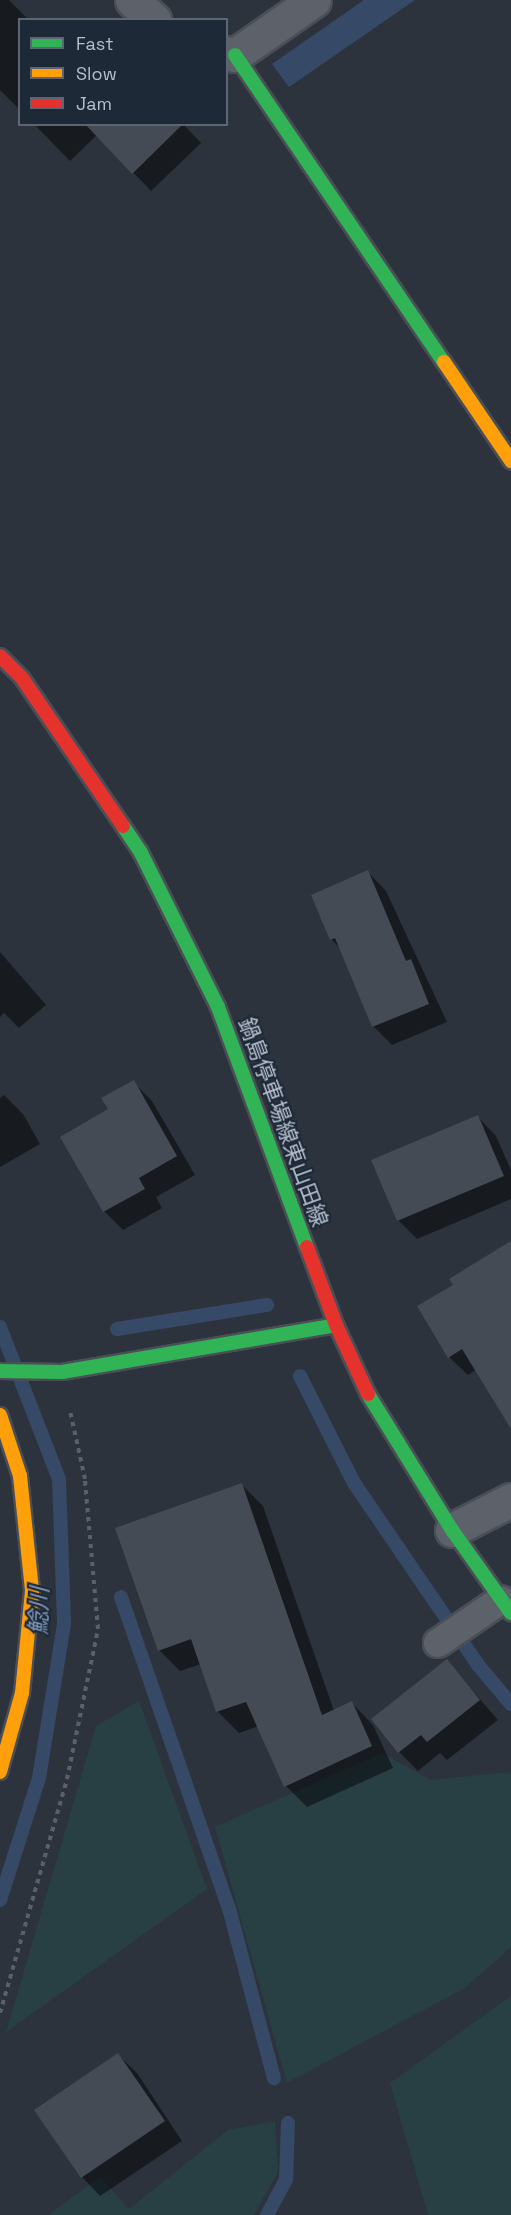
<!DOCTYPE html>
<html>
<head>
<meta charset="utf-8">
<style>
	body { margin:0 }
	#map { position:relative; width:511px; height:2215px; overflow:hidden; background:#2c333d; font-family:"Space Grotesk","Noto Sans JP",sans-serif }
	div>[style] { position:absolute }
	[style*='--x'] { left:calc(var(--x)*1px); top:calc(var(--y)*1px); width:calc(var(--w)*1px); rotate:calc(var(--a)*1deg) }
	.green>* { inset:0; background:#283f44 }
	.water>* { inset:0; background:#364a68 }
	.shadow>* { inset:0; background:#0007 }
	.stream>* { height:14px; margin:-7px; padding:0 7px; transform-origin:7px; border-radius:7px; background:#364a68 }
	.building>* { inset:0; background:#454b54 }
	.path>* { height:4px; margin-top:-2px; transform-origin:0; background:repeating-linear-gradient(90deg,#5a6067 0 4.5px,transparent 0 9px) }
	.roads { filter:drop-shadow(2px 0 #4a4f57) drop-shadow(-2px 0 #4a4f57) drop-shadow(0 2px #4a4f57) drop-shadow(0 -2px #4a4f57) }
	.lane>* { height:28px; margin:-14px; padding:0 14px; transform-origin:14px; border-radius:14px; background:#5c616a }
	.street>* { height:33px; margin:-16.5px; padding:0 16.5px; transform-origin:16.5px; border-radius:16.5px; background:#5c616a }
	.fast>* { height:14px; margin:-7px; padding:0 7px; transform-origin:7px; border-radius:7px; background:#30b455 }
	.slow>* { height:14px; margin:-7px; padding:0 7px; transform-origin:7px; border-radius:7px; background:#ff9f0a }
	.jam>* { height:14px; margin:-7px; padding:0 7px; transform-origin:7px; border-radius:7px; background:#e5322d }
	span { translate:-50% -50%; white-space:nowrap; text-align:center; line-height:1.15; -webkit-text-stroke:4.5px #1e2938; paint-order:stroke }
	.street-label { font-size:22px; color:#b6bfcd }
	.water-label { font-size:24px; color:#7c94b6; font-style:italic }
	.legend { position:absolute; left:18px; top:18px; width:210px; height:108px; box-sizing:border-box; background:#1e2938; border:2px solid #5b6574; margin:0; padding:8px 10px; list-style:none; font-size:18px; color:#b6bfcd }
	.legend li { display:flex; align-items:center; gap:12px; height:30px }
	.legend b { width:30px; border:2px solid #5b6574 }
</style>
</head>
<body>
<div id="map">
	<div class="green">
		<i style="clip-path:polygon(139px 1701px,207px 1889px,6px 2032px,96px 1726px)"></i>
		<i style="clip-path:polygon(382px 1753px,431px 1780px,511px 1772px,511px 1947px,465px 1988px,287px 2083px,215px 1827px)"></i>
		<i style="clip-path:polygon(511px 1996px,511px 2215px,428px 2215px,390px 2083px)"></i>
		<i style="clip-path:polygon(275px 2121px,278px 2172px,254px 2215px,48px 2215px,100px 2177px,129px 2209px,228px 2130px)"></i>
	</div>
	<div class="water">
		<i style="clip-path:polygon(364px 0,415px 0,289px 87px,272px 64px)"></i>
	</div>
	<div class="shadow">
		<i style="clip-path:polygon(0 0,9px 0,29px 20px,20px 20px,20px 110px,0 90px)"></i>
		<i style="clip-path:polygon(34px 124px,183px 124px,201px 143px,151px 191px,97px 135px,70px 161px)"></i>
		<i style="clip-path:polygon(368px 872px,386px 891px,447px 1022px,392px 1045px,374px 1027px,341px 949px,331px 939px)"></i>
		<i style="clip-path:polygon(0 952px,46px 1005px,19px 1028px,4px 1013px,0 1017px)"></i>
		<i style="clip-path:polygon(133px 1082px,152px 1101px,195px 1175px,156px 1197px,162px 1208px,123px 1230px,104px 1211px)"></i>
		<i style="clip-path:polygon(4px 1095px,23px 1114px,40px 1144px,0 1167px,0 1098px)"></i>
		<i style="clip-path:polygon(478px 1117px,496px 1136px,511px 1170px,511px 1199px,417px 1239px,398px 1220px)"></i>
		<i style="clip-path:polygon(511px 1243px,511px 1427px,476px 1370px,468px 1375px,449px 1357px,455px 1285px)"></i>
		<i style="clip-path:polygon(242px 1485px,263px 1506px,334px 1711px,352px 1703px,373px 1725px,393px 1768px,307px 1807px,286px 1786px,259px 1726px,239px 1733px,218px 1712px,201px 1664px,180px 1671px,159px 1650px)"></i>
		<i style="clip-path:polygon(447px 1661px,498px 1720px,447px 1760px,440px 1753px,418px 1771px,399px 1752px)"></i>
		<i style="clip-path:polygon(118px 2055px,137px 2073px,182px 2141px,100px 2196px,82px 2177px)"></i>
	</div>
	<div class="stream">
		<i style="--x:0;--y:1327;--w:163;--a:68.8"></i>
		<i style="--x:59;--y:1479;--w:145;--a:88"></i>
		<i style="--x:64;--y:1624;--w:156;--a:99.2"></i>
		<i style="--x:39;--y:1778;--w:128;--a:107.7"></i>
		<i style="--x:117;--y:1329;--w:152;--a:-9.1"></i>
		<i style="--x:300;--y:1376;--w:120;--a:63.2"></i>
		<i style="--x:354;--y:1483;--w:220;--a:55.7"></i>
		<i style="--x:478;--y:1665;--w:51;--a:49.8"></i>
		<i style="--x:121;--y:1597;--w:333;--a:70.9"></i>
		<i style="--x:230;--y:1912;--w:172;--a:75.2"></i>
		<i style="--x:267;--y:2215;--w:40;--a:-62"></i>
		<i style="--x:286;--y:2180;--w:57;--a:-88"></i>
	</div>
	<div class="building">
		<i style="clip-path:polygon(85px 124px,183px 124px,132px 174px)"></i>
		<i style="clip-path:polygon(368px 870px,406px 961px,411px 959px,429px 1004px,372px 1027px,335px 938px,330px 940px,311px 895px)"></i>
		<i style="clip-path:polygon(134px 1080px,177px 1156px,139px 1178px,145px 1189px,103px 1212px,60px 1137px,108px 1109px,101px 1098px)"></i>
		<i style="clip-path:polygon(478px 1115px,504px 1176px,397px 1221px,371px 1160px)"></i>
		<i style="clip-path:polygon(511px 1241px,511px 1429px,462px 1349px,448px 1358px,417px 1306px,453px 1285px,449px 1279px)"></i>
		<i style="clip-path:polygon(242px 1483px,322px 1715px,352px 1701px,372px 1746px,284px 1787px,246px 1702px,216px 1712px,191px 1639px,158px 1651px,115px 1528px)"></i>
		<i style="clip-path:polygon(447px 1659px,480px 1700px,427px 1742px,421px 1735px,398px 1753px,371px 1719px)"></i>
		<i style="clip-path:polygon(118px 2053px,165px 2121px,81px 2178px,34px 2110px)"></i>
	</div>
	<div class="path">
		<i style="--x:0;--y:2013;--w:243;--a:-74"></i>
		<i style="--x:67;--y:1779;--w:153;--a:-78.3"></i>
		<i style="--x:98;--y:1629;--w:151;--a:-95"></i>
		<i style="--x:85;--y:1479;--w:70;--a:-102.4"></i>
	</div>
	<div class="roads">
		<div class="lane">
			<i style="--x:438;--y:1643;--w:76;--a:-34.3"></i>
		</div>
		<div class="street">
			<i style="--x:132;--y:0;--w:30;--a:42"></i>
			<i style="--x:226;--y:53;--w:9;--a:13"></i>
			<i style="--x:235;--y:55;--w:96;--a:-34.8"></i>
			<i style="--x:452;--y:1530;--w:66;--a:-27"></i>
		</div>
		<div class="fast">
			<i style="--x:235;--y:55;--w:371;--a:55.8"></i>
			<i style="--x:123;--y:826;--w:32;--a:56"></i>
			<i style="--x:141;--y:853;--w:172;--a:63.4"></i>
			<i style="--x:218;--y:1007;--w:256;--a:69.7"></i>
			<i style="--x:0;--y:1371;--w:62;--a:0.9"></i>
			<i style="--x:62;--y:1372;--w:278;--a:-9.7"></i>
			<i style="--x:368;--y:1394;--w:160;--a:58.3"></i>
			<i style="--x:452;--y:1530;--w:102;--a:54.6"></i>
		</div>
		<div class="slow">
			<i style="--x:444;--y:362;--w:120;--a:55.9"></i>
			<i style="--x:0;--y:1415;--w:64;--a:71.8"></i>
			<i style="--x:20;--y:1476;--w:116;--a:84"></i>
			<i style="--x:32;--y:1591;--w:102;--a:95.6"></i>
			<i style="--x:22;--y:1693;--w:82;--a:105.6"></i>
		</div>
		<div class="jam">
			<i style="--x:0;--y:656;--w:31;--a:45"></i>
			<i style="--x:22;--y:678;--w:179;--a:55.7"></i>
			<i style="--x:307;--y:1247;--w:83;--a:69.6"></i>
			<i style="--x:336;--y:1325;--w:76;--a:65.1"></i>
		</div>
	</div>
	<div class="street-label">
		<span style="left:283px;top:1122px;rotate:70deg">鍋島停車場線東山田線</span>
	</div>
	<div class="water-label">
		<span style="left:39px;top:1611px;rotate:-88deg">鯰川</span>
	</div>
	<ul class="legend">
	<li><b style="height:8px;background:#30b455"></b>Fast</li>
	<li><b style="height:8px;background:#ff9f0a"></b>Slow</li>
	<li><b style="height:8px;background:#e5322d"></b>Jam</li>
	</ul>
</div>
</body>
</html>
